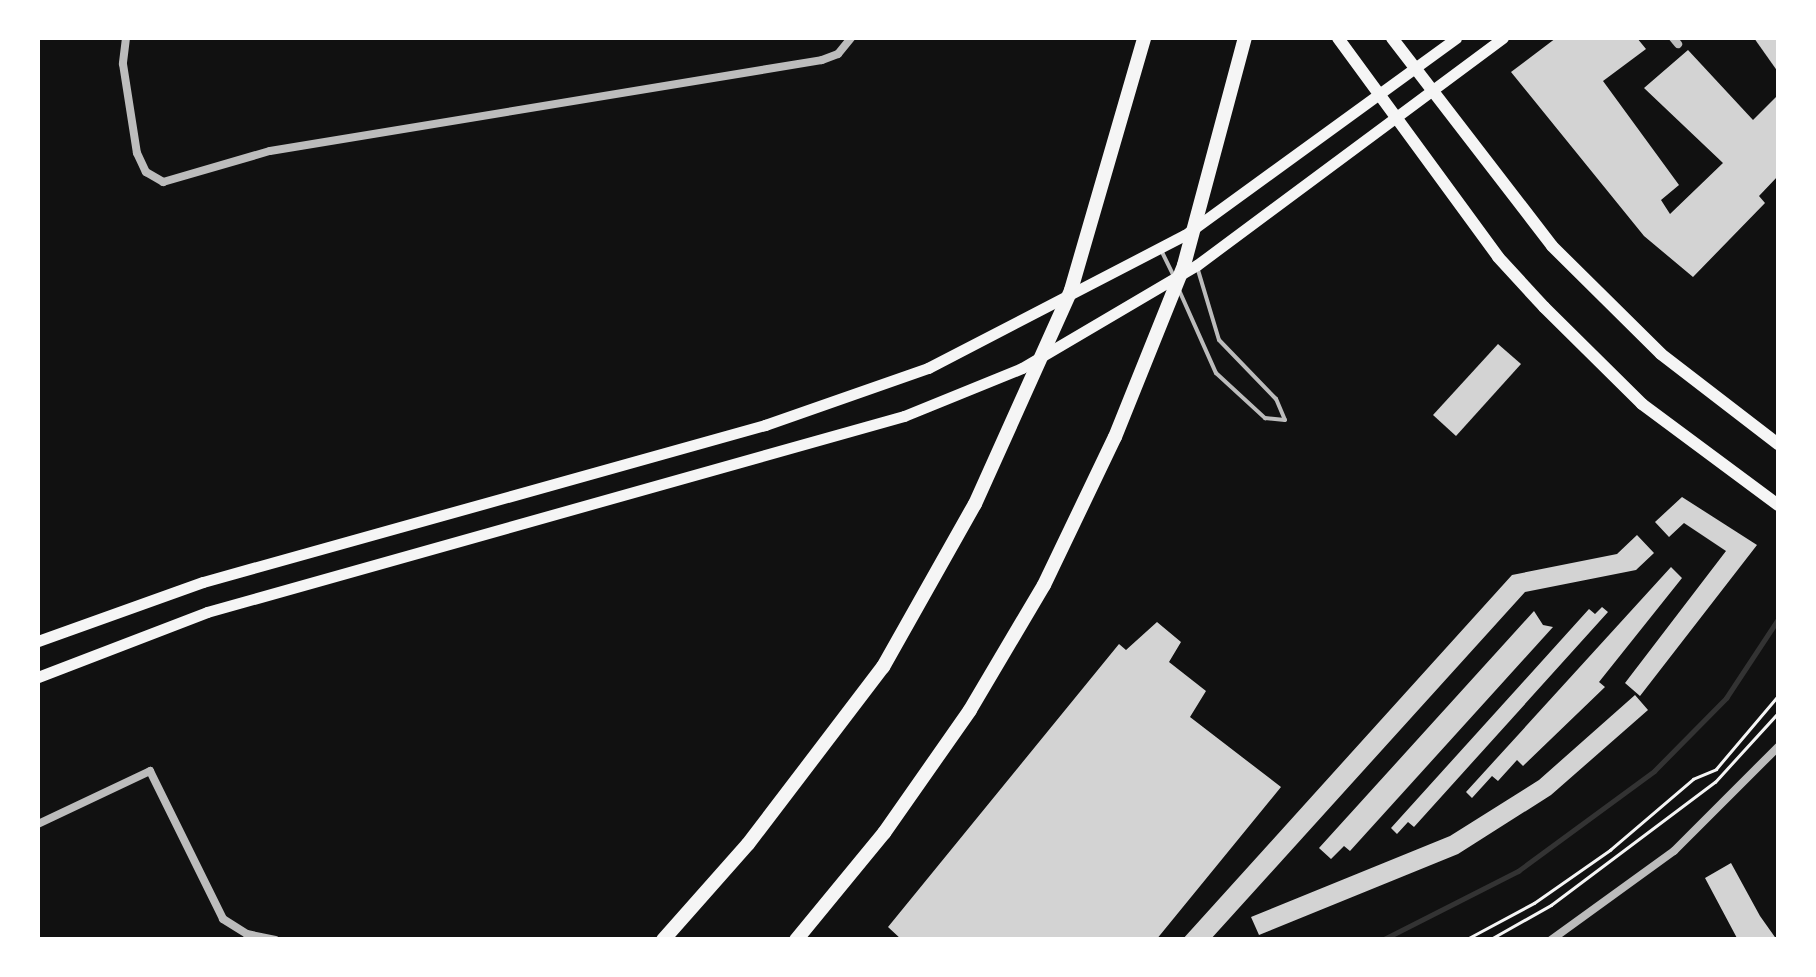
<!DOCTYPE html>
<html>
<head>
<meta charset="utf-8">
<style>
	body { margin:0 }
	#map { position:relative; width:1816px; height:977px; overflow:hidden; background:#111; font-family:"Roboto Condensed",sans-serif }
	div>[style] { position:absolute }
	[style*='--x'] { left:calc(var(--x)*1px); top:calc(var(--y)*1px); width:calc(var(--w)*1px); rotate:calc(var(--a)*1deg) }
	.stream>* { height:5px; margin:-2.5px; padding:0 2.5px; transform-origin:2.5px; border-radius:2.5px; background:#333 }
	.building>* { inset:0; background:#d3d3d3 }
	.path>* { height:2.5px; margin:-1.25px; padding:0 1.25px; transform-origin:1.25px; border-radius:1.25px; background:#f5f5f5 }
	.service>* { height:4px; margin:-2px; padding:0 2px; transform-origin:2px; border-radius:2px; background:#bcbcbc }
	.minor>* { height:8px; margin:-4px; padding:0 4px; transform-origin:4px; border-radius:4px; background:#bcbcbc }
	.secondary>* { height:11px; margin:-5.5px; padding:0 5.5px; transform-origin:5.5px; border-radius:5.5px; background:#f5f5f5 }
	.primary>* { height:12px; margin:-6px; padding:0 6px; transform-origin:6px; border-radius:6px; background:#f5f5f5 }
	.motorway>* { height:14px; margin:-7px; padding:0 7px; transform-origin:7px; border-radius:7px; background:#f5f5f5 }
	span { translate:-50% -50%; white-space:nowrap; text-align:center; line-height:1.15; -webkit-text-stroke:8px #fff; paint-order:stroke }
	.frame { position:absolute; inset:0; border:40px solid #fff; pointer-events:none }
</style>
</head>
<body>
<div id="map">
	<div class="stream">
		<i style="--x:1382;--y:940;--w:153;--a:-26.9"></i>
		<i style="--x:1518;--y:871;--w:169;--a:-36.3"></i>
		<i style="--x:1654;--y:771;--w:103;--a:-45.4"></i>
		<i style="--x:1726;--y:698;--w:95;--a:-56.6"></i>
	</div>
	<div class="building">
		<i style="clip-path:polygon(1556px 38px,1637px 38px,1646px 49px,1603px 81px,1679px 185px,1661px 200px,1670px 214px,1723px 163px,1644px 88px,1688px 50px,1753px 120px,1778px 95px,1778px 176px,1759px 196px,1765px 203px,1693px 277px,1644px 236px,1511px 72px)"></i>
		<i style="clip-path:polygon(1754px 38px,1778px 38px,1778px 72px)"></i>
		<i style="clip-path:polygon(1498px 344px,1521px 364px,1456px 436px,1433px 415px)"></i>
		<i style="clip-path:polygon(1682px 497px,1757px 545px,1640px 696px,1625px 683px,1726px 551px,1684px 523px,1669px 537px,1655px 522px)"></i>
		<i style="clip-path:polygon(1637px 535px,1654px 553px,1636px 570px,1525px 592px,1210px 940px,1182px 940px,1512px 575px,1617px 554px)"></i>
		<i style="clip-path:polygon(1671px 567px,1682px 578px,1599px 682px,1605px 687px,1523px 766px,1517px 760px,1498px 781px,1492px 776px,1472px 798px,1466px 792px)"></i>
		<i style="clip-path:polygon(1602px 607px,1608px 612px,1414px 827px,1408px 822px,1397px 834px,1391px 828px,1589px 609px,1595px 614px)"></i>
		<i style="clip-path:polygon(1534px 611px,1543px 625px,1553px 627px,1350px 851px,1344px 846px,1331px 859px,1319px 848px)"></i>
		<i style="clip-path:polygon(1157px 622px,1181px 642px,1169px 662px,1206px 691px,1190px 717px,1281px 787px,1156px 940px,902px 940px,888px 927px,1119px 644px,1126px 650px)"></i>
		<i style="clip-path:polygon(1635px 695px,1648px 710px,1551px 795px,1458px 854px,1259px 935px,1251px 917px,1450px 836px,1539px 780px)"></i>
		<i style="clip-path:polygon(1731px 863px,1760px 916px,1777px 940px,1738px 940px,1705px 878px)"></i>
	</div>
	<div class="path">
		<i style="--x:1465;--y:940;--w:78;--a:-28.2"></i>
		<i style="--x:1534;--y:903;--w:93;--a:-34.9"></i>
		<i style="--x:1610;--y:850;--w:109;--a:-40.5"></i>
		<i style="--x:1693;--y:779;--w:25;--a:-23"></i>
		<i style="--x:1716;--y:769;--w:96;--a:-49.7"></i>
		<i style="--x:1489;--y:940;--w:71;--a:-29.4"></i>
		<i style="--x:1551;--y:905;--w:205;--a:-36.9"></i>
		<i style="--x:1715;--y:782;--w:93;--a:-47.6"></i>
	</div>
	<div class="service">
		<i style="--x:1161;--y:250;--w:30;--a:64"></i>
		<i style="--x:1179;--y:290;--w:91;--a:66"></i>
		<i style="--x:1216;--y:373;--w:67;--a:42.6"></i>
		<i style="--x:1265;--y:418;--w:20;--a:6"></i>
		<i style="--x:1285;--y:420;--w:23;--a:-113"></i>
		<i style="--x:1276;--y:399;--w:82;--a:-134"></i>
		<i style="--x:1219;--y:340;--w:73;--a:-106.7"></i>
	</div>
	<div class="minor">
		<i style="--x:126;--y:38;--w:26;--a:97"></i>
		<i style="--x:123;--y:64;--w:90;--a:81.1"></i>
		<i style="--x:137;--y:153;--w:21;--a:65"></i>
		<i style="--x:146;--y:172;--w:20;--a:30"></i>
		<i style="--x:163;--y:182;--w:111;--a:-16.2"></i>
		<i style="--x:270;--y:151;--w:559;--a:-9.36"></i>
		<i style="--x:822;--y:60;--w:17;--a:-21"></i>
		<i style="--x:838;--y:54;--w:21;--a:-51"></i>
		<i style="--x:1673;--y:38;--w:8;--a:50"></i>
		<i style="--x:38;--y:824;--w:124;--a:-25.3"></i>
		<i style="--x:150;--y:771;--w:165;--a:63.7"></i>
		<i style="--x:223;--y:919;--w:28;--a:32"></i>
		<i style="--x:247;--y:934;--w:29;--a:12"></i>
		<i style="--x:1551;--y:940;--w:152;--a:-35.9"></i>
		<i style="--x:1674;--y:851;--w:147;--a:-45"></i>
	</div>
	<div class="secondary">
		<i style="--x:38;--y:641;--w:175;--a:-19.7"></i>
		<i style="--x:203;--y:582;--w:584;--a:-15.61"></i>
		<i style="--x:765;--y:425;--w:173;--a:-19.3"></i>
		<i style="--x:928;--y:368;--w:289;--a:-27.4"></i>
		<i style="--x:1185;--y:235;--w:335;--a:-36"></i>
		<i style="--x:38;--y:677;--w:181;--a:-21"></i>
		<i style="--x:207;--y:612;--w:724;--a:-15.71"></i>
		<i style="--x:904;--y:416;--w:127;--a:-22.1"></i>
		<i style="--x:1022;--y:368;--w:203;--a:-30.5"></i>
		<i style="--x:1197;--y:265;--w:381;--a:-36.6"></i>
	</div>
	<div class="primary">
		<i style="--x:1338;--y:38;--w:271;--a:53.8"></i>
		<i style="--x:1498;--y:257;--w:68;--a:47.4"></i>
		<i style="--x:1544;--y:307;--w:138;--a:44.7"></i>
		<i style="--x:1642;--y:404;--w:169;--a:36.6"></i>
		<i style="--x:1392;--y:38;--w:262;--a:52.4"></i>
		<i style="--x:1552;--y:246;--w:153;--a:44.7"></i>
		<i style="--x:1661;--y:354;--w:148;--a:37.6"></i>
	</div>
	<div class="motorway">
		<i style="--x:663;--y:940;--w:128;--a:-48.5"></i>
		<i style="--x:748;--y:844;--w:223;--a:-52.7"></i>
		<i style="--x:883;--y:667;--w:187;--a:-60.6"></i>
		<i style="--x:975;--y:504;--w:235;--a:-65.8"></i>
		<i style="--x:1071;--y:290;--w:262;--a:-73.8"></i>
		<i style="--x:796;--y:940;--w:139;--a:-50.6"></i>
		<i style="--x:884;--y:833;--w:150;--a:-55"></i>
		<i style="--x:970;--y:710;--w:145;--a:-59.4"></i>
		<i style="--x:1044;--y:585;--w:164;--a:-64.4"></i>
		<i style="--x:1115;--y:437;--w:185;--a:-68.1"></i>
		<i style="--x:1184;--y:265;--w:235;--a:-75"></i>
	</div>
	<div class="frame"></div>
</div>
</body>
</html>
